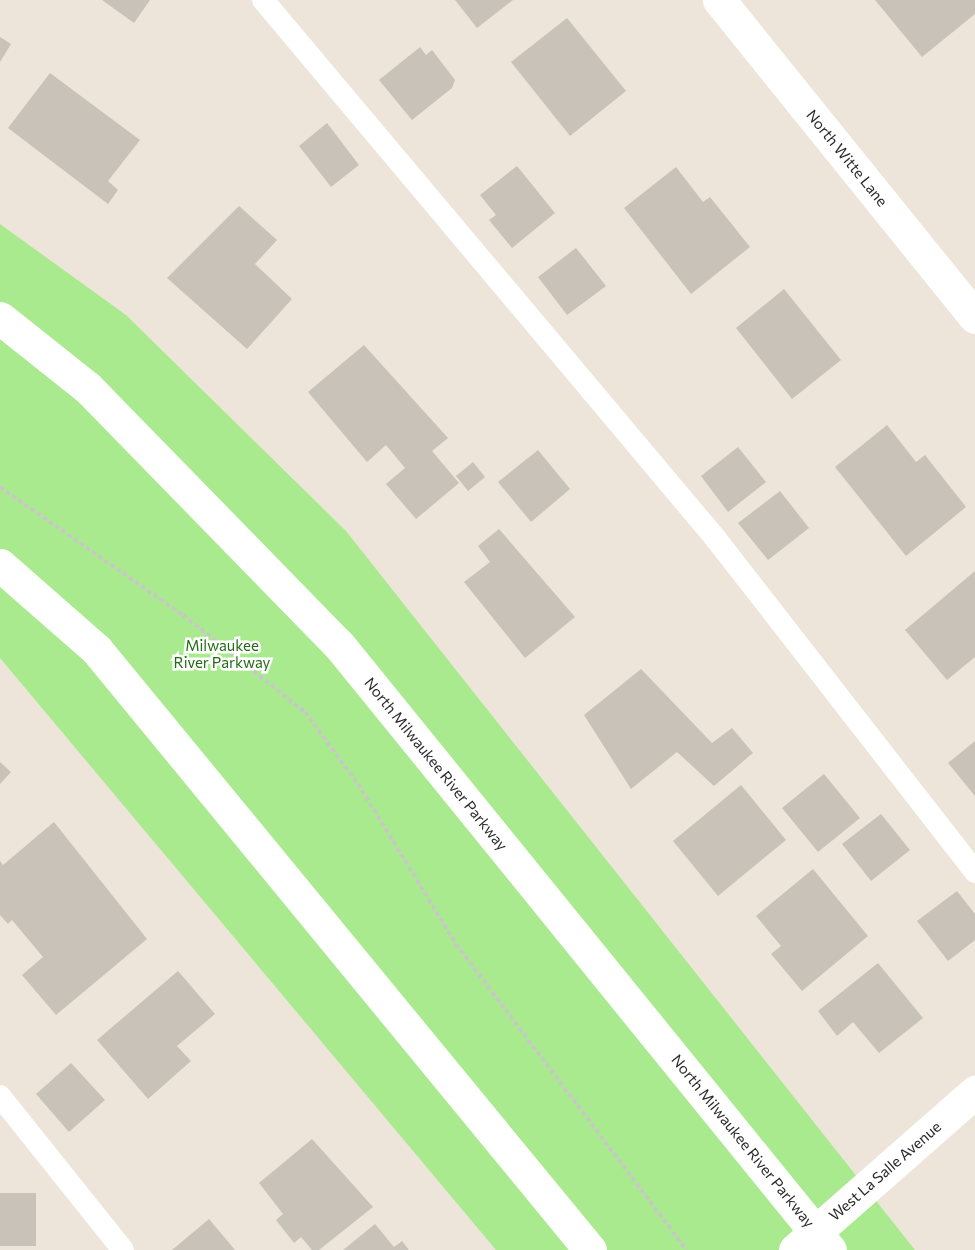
<!DOCTYPE html>
<html>
<head>
<meta charset="utf-8">
<style>
	body { margin:0 }
	#map { position:relative; width:975px; height:1250px; overflow:hidden; background:#ede5d9; font-family:Commissioner,sans-serif }
	div>[style] { position:absolute }
	[style*='--x'] { left:calc(var(--x)*1px); top:calc(var(--y)*1px); width:calc(var(--w)*1px); rotate:calc(var(--a)*1deg) }
	.green>* { inset:0; background:#aaea8f }
	.building>* { inset:0; background:#c8c2b9 }
	.path>* { height:4px; margin-top:-2px; transform-origin:0; background:repeating-linear-gradient(90deg,#c7c7c7 0 4.5px,transparent 0 7.5px) }
	.service>* { height:22px; margin:-11px; padding:0 11px; transform-origin:11px; border-radius:11px; background:#fff }
	.minor>* { height:33px; margin:-16.5px; padding:0 16.5px; transform-origin:16.5px; border-radius:16.5px; background:#fff }
	.tertiary>* { height:33px; margin:-16.5px; padding:0 16.5px; transform-origin:16.5px; border-radius:16.5px; background:#fff }
	span { translate:-50% -50%; white-space:nowrap; text-align:center; line-height:1.15; -webkit-text-stroke:5px #fff; paint-order:stroke }
	.street-label { font-size:15px; color:#292929 }
	.park-label { font-size:15px; color:#216c12 }
</style>
</head>
<body>
<div id="map">
	<div class="green">
		<i style="clip-path:polygon(0 224px,126px 315px,346px 531px,915px 1250px,496px 1250px,0 658px)"></i>
	</div>
	<div class="building">
		<i style="clip-path:polygon(102px 0,150px 0,134px 23px)"></i>
		<i style="clip-path:polygon(455px 0,513px 0,477px 28px)"></i>
		<i style="clip-path:polygon(875px 0,975px 0,975px 14px,922px 57px)"></i>
		<i style="clip-path:polygon(567px 18px,626px 91px,570px 136px,511px 62px)"></i>
		<i style="clip-path:polygon(0 37px,11px 44px,0 62px)"></i>
		<i style="clip-path:polygon(420px 47px,426px 55px,432px 50px,455px 80px,452px 88px,412px 120px,379px 80px)"></i>
		<i style="clip-path:polygon(50px 73px,140px 140px,108px 181px,118px 190px,108px 204px,8px 128px)"></i>
		<i style="clip-path:polygon(327px 123px,359px 165px,331px 187px,299px 146px)"></i>
		<i style="clip-path:polygon(517px 166px,555px 213px,512px 248px,489px 220px,496px 215px,480px 195px)"></i>
		<i style="clip-path:polygon(676px 167px,703px 202px,710px 197px,750px 247px,691px 294px,624px 208px)"></i>
		<i style="clip-path:polygon(239px 206px,277px 240px,255px 264px,292px 299px,247px 349px,167px 278px)"></i>
		<i style="clip-path:polygon(576px 248px,606px 286px,567px 315px,538px 277px)"></i>
		<i style="clip-path:polygon(784px 289px,841px 360px,792px 399px,736px 328px)"></i>
		<i style="clip-path:polygon(364px 345px,448px 438px,432px 451px,459px 483px,416px 519px,386px 484px,405px 468px,386px 445px,367px 462px,308px 392px)"></i>
		<i style="clip-path:polygon(887px 425px,916px 462px,925px 455px,966px 507px,906px 556px,835px 467px)"></i>
		<i style="clip-path:polygon(738px 447px,766px 482px,728px 512px,701px 476px)"></i>
		<i style="clip-path:polygon(538px 450px,570px 489px,531px 522px,498px 482px)"></i>
		<i style="clip-path:polygon(473px 462px,485px 477px,468px 491px,456px 476px)"></i>
		<i style="clip-path:polygon(780px 491px,809px 528px,768px 560px,738px 523px)"></i>
		<i style="clip-path:polygon(499px 529px,575px 617px,525px 658px,464px 582px,490px 562px,478px 546px)"></i>
		<i style="clip-path:polygon(975px 571px,975px 657px,947px 680px,905px 630px)"></i>
		<i style="clip-path:polygon(641px 669px,712px 743px,732px 728px,753px 753px,714px 786px,677px 752px,631px 789px,584px 715px)"></i>
		<i style="clip-path:polygon(975px 741px,975px 796px,948px 763px)"></i>
		<i style="clip-path:polygon(0 762px,11px 772px,0 784px)"></i>
		<i style="clip-path:polygon(824px 774px,860px 818px,818px 852px,782px 808px)"></i>
		<i style="clip-path:polygon(741px 785px,786px 840px,718px 896px,673px 841px)"></i>
		<i style="clip-path:polygon(881px 814px,910px 850px,871px 881px,842px 844px)"></i>
		<i style="clip-path:polygon(54px 822px,147px 939px,56px 1015px,22px 975px,43px 957px,12px 920px,8px 924px,0 915px,0 861px,3px 865px)"></i>
		<i style="clip-path:polygon(813px 869px,868px 936px,802px 991px,771px 954px,781px 946px,756px 916px)"></i>
		<i style="clip-path:polygon(957px 891px,975px 914px,975px 940px,948px 961px,917px 921px)"></i>
		<i style="clip-path:polygon(878px 963px,923px 1018px,879px 1053px,853px 1022px,837px 1036px,818px 1011px)"></i>
		<i style="clip-path:polygon(178px 971px,215px 1014px,177px 1046px,191px 1061px,148px 1099px,97px 1040px)"></i>
		<i style="clip-path:polygon(71px 1063px,105px 1100px,69px 1132px,36px 1094px)"></i>
		<i style="clip-path:polygon(312px 1139px,373px 1207px,319px 1250px,312px 1250px,301px 1237px,294px 1243px,276px 1220px,283px 1214px,259px 1183px)"></i>
		<i style="clip-path:polygon(0 1193px,36px 1193px,36px 1246px,0 1246px)"></i>
		<i style="clip-path:polygon(209px 1219px,235px 1250px,172px 1250px)"></i>
		<i style="clip-path:polygon(375px 1224px,394px 1247px,402px 1241px,409px 1250px,343px 1250px)"></i>
	</div>
	<div class="path">
		<i style="--x:0;--y:487;--w:223;--a:35"></i>
		<i style="--x:183;--y:615;--w:156;--a:38.5"></i>
		<i style="--x:305;--y:712;--w:89;--a:53.6"></i>
		<i style="--x:358;--y:784;--w:188;--a:58.5"></i>
		<i style="--x:456;--y:944;--w:383;--a:53"></i>
	</div>
	<div class="service">
		<i style="--x:263;--y:0;--w:704;--a:49.95"></i>
		<i style="--x:716;--y:539;--w:422;--a:52.1"></i>
		<i style="--x:0;--y:1096;--w:197;--a:51.4"></i>
	</div>
	<div class="minor">
		<i style="--x:719;--y:0;--w:407;--a:51.1"></i>
		<i style="--x:795;--y:1250;--w:240;--a:-41.3"></i>
	</div>
	<div class="tertiary">
		<i style="--x:0;--y:318;--w:112;--a:38.5"></i>
		<i style="--x:88;--y:388;--w:359;--a:45.7"></i>
		<i style="--x:339;--y:645;--w:779;--a:50.94"></i>
		<i style="--x:0;--y:565;--w:128;--a:41.2"></i>
		<i style="--x:96;--y:649;--w:778;--a:50.58"></i>
	</div>
	<div class="street-label">
		<span style="left:847px;top:158px;rotate:51deg">North Witte Lane</span>
		<span style="left:436px;top:764px;rotate:51deg">North Milwaukee River Parkway</span>
		<span style="left:743px;top:1141px;rotate:51deg">North Milwaukee River Parkway</span>
		<span style="left:885px;top:1171px;rotate:-41deg">West La Salle Avenue</span>
	</div>
	<div class="park-label">
		<span style="left:222px;top:654px">Milwaukee<br>River Parkway</span>
	</div>
</div>
</body>
</html>
